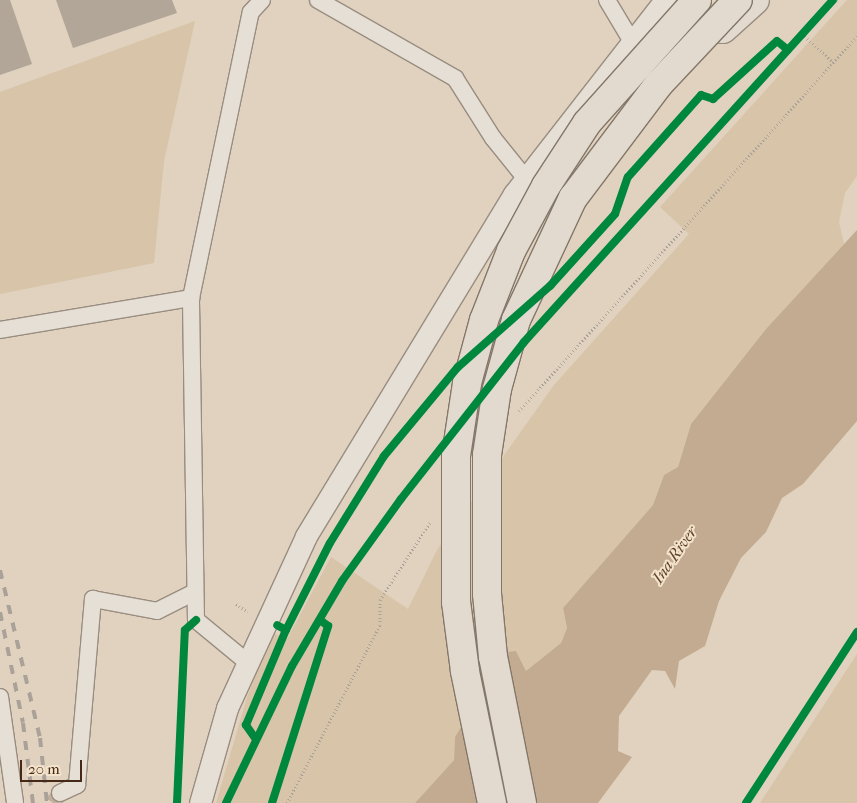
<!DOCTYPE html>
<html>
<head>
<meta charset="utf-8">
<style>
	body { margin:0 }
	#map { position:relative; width:857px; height:803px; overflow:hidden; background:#e0d2be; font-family:"IM FELL French Canon",serif }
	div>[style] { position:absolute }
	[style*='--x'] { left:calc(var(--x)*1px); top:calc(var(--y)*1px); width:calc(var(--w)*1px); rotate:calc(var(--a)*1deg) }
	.green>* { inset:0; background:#d8c4a8 }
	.water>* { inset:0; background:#c2ab90 }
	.building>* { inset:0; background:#b1a698 }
	.minor-tunnel>* { height:16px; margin-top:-8px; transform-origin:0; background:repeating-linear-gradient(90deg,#c1b09d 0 16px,transparent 0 24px) }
	.path>* { height:3px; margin-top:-1.5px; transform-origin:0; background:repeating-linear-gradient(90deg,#aaa299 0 1px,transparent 0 3.5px) }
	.roads { filter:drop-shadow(1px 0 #998d80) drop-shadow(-1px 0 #998d80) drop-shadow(0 1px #998d80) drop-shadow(0 -1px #998d80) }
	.minor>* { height:16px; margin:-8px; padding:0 8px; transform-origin:8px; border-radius:8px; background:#e6dfd5 }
	.tertiary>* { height:21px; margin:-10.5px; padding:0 10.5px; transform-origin:10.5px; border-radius:10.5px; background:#e6dfd5 }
	.motorway>* { height:28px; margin:-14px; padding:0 14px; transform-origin:14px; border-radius:14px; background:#e2dace }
	.rail>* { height:4px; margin-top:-2px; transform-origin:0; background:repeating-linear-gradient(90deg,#aaa299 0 9px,transparent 0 18px) }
	.bridges { filter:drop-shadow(1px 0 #83776a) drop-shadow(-1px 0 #83776a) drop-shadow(0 1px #83776a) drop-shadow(0 -1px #83776a) }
	.motorway-bridge>* { height:28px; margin:-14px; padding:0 14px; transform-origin:14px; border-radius:14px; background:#e2dace }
	.cycleway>* { height:8px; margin:-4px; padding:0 4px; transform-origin:4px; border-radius:4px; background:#00873e }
	span { translate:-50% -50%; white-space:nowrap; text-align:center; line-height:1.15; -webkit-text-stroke:4px #f4e4cc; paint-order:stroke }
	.water-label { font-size:16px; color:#624430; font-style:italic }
	.scale { position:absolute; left:20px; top:760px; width:62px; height:22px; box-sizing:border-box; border:2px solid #462817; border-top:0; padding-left:6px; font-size:15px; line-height:18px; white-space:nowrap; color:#462817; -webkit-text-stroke:4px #f4e4cc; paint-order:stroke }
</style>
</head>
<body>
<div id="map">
	<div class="green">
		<i style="clip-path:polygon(847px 0,857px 0,857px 176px,845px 193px,839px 222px,844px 244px,766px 329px,691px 424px,678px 467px,664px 475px,653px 505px,563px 608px,567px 628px,561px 643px,526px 671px,516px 651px,455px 737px,454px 760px,415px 803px,216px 803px,248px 694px,273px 633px,287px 639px,331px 557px,408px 609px,437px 550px,554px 385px,689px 234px,660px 207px)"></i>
		<i style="clip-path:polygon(195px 21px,164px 161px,154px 263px,0 294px,0 92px)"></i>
		<i style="clip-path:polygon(857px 654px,857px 803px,760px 803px)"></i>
	</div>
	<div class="water">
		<i style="clip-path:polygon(857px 230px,857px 421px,803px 484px,782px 498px,766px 532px,741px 558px,719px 601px,705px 646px,679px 661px,675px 689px,665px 671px,652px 670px,619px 716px,618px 751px,632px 757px,598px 803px,415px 803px,454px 760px,455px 737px,507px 652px,516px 651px,526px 671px,561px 643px,567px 628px,563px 608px,653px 505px,664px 475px,678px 467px,691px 424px,766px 329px)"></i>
	</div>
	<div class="building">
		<i style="clip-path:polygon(0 0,10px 0,32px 64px,0 75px)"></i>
		<i style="clip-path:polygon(56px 0,172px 0,177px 13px,73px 48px)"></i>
	</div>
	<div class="minor-tunnel">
		<i style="--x:53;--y:803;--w:12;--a:-55"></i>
	</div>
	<div class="path">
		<i style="--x:802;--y:34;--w:42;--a:42.1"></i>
		<i style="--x:519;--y:411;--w:505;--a:-47.97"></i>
		<i style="--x:236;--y:604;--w:14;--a:34"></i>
		<i style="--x:287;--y:803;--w:201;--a:-62.4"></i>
		<i style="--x:380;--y:625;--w:25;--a:-90"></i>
		<i style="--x:380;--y:600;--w:94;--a:-57.2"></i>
	</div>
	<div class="roads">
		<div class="minor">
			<i style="--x:318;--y:0;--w:158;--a:29.7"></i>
			<i style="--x:455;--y:78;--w:71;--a:57.7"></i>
			<i style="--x:493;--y:138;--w:53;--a:51.2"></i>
			<i style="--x:607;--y:0;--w:47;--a:59"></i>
			<i style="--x:0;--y:330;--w:194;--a:-9.5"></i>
			<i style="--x:247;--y:662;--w:66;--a:-140.5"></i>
			<i style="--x:196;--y:620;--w:322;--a:-90.9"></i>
			<i style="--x:191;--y:298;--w:292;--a:-78.2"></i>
			<i style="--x:251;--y:12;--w:16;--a:-47"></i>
			<i style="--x:0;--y:697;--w:107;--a:81.9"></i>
			<i style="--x:60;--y:793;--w:19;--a:-25"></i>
			<i style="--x:77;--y:785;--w:187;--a:-85.1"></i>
			<i style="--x:93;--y:599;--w:65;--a:10.6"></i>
			<i style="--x:157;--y:611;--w:42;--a:-26.6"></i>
		</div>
		<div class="tertiary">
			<i style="--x:200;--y:803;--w:99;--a:-74.1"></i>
			<i style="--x:227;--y:708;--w:189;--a:-65.3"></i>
			<i style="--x:306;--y:536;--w:400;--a:-58.7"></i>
			<i style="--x:514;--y:194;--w:246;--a:-52.1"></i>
		</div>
		<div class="motorway">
			<i style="--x:723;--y:29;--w:43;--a:-42.2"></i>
		</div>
	</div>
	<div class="rail">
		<i style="--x:0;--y:570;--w:173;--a:76.6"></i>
		<i style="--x:40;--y:738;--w:65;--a:83.9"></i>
		<i style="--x:0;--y:612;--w:113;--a:78.3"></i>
		<i style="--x:23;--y:723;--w:81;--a:82.9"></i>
	</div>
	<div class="bridges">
		<div class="motorway-bridge">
			<i style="--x:492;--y:803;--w:135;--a:-101.6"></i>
			<i style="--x:465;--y:671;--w:70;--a:-97.4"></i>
			<i style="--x:456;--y:602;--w:146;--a:-90"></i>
			<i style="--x:456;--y:456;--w:74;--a:-81.4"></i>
			<i style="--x:467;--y:383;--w:65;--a:-74.9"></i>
			<i style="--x:484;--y:320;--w:74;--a:-68.6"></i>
			<i style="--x:511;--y:251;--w:74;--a:-61.7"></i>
			<i style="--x:546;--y:186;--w:75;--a:-56.9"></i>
			<i style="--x:587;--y:123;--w:165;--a:-48.2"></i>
			<i style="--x:522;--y:803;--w:149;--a:-101.2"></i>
			<i style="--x:493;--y:657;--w:63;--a:-95.4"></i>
			<i style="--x:487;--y:594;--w:139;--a:-90"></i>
			<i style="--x:487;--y:455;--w:67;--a:-81.4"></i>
			<i style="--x:497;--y:389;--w:72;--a:-74.6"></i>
			<i style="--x:516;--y:320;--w:135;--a:-65"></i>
			<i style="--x:573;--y:198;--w:143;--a:-53"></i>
			<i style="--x:659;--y:84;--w:115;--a:-46.8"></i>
		</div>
	</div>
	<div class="cycleway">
		<i style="--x:286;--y:630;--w:97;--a:-63.2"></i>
		<i style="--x:330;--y:543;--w:102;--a:-58.2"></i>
		<i style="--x:384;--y:456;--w:116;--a:-50.3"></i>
		<i style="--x:458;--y:367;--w:123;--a:-41.4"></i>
		<i style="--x:550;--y:286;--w:97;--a:-47.9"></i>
		<i style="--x:615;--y:214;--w:39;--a:-71"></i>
		<i style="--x:628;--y:177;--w:110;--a:-48.3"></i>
		<i style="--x:701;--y:95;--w:13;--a:18"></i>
		<i style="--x:713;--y:99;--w:86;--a:-42.2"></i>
		<i style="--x:777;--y:41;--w:14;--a:39"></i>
		<i style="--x:255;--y:738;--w:16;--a:-125"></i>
		<i style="--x:246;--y:725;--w:103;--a:-67.2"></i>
		<i style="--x:286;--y:630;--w:10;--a:-151"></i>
		<i style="--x:177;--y:803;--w:173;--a:-87.4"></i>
		<i style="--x:185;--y:630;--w:15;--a:-42"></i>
		<i style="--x:226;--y:803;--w:152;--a:-64.3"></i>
		<i style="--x:292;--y:666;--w:99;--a:-59.5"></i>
		<i style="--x:342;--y:581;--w:101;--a:-54.3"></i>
		<i style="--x:401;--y:499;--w:199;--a:-51.9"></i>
		<i style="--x:524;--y:342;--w:461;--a:-47.9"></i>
		<i style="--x:272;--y:803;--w:186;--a:-72.4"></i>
		<i style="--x:328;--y:626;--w:10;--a:-143"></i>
		<i style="--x:746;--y:803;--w:204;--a:-57"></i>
	</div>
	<div class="water-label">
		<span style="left:675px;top:555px;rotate:-55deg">Ina River</span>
	</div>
	<div class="scale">20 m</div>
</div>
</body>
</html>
